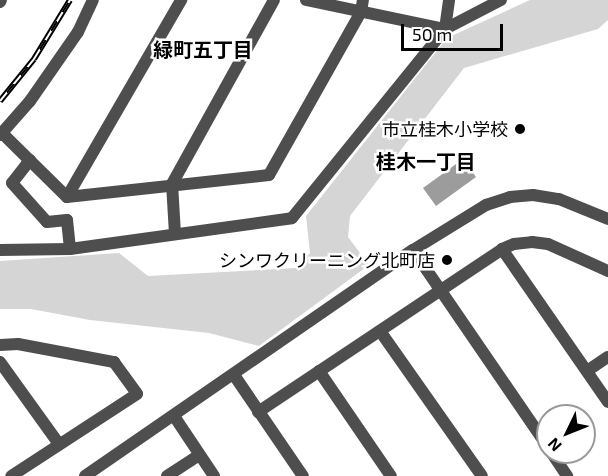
<!DOCTYPE html>
<html>
<head>
<meta charset="utf-8">
<style>
	body { margin:0 }
	#map { position:relative; width:608px; height:476px; overflow:hidden; background:#fff; font-family:"Exo 2","Noto Sans JP",sans-serif }
	div>[style] { position:absolute }
	[style*='--x'] { left:calc(var(--x)*1px); top:calc(var(--y)*1px); width:calc(var(--w)*1px); rotate:calc(var(--a)*1deg) }
	.green>* { inset:0; background:#d5d5d5 }
	.water>* { inset:0; background:#9c9c9c }
	.minor>* { height:12px; margin:-6px; padding:0 6px; transform-origin:6px; border-radius:6px; background:#4e4e4e }
	.tertiary>* { height:12px; margin:-6px; padding:0 6px; transform-origin:6px; border-radius:6px; background:#4e4e4e }
	.rail>* { height:6px; margin-top:-3px; transform-origin:0; background:repeating-linear-gradient(90deg,#fff 0 11px,#000 0 22px); box-sizing:border-box; border-block:2px solid #000 }
	.dots>* { width:16px; height:16px; translate:-50% -50%; box-sizing:border-box; border:3px solid #fff; border-radius:50% }
	span { translate:-50% -50%; white-space:nowrap; text-align:center; line-height:1.15; -webkit-text-stroke:5px #fff; paint-order:stroke }
	.poi-label { font-size:18px; color:#000 }
	.right { translate:-100% -50%; text-align:right }
	.neighbourhood-label { font-size:20px; color:#000; font-weight:700 }
	.north { position:absolute; left:536px; top:404px; width:60px; height:60px; box-sizing:border-box; background:#fff; border:2px solid #999; border-radius:50%; rotate:227deg; font-size:16px; font-weight:700; line-height:24px; text-align:center; color:#000 }
	.north::after { content:''; display:block; margin:auto; width:21px; height:27px; background:#000; clip-path:polygon(50% 0,100% 100%,50% 72%,0 100%) }
	.scale { position:absolute; left:401px; top:24px; width:102px; height:27px; box-sizing:border-box; border:3px solid #000; border-top:0; padding-left:8px; font-size:18px; line-height:21px; white-space:nowrap; color:#000; -webkit-text-stroke:4px #fff; paint-order:stroke }
</style>
</head>
<body>
<div id="map">
	<div class="green">
		<i style="clip-path:polygon(530px 0,608px 0,608px 20px,598px 29px,464px 68px,350px 216px,348px 237px,369px 265px,259px 346px,209px 333px,90px 320px,31px 309px,0 309px,0 261px,119px 253px,148px 276px,296px 268px,310px 253px,306px 216px,447px 38px)"></i>
	</div>
	<div class="water">
		<i style="clip-path:polygon(463px 159px,476px 177px,436px 206px,423px 188px)"></i>
	</div>
	<div class="minor">
		<i style="--x:306;--y:0;--w:142;--a:11.8"></i>
		<i style="--x:0;--y:2;--w:2;--a:-63"></i>
		<i style="--x:445;--y:29;--w:29;--a:-82"></i>
		<i style="--x:2;--y:133;--w:91;--a:44.6"></i>
		<i style="--x:67;--y:197;--w:203;--a:-6.2"></i>
		<i style="--x:269;--y:175;--w:187;--a:-60.6"></i>
		<i style="--x:361;--y:12;--w:12;--a:-81"></i>
		<i style="--x:0;--y:135;--w:45;--a:-48.6"></i>
		<i style="--x:30;--y:101;--w:84;--a:-55.2"></i>
		<i style="--x:78;--y:32;--w:35;--a:-65"></i>
		<i style="--x:30;--y:160;--w:29;--a:128"></i>
		<i style="--x:12;--y:183;--w:52;--a:48.1"></i>
		<i style="--x:47;--y:222;--w:20;--a:-6"></i>
		<i style="--x:67;--y:220;--w:29;--a:84"></i>
		<i style="--x:67;--y:197;--w:228;--a:-59.9"></i>
		<i style="--x:175;--y:234;--w:50;--a:-93.4"></i>
		<i style="--x:172;--y:184;--w:210;--a:-61"></i>
		<i style="--x:502;--y:249;--w:186;--a:55.3"></i>
		<i style="--x:0;--y:250;--w:70;--a:-0.8"></i>
		<i style="--x:70;--y:249;--w:224;--a:-7.9"></i>
		<i style="--x:292;--y:218;--w:243;--a:-51"></i>
		<i style="--x:445;--y:29;--w:63;--a:-27.4"></i>
		<i style="--x:413;--y:250;--w:239;--a:55.6"></i>
		<i style="--x:380;--y:331;--w:177;--a:54.9"></i>
		<i style="--x:0;--y:345;--w:18;--a:-3"></i>
		<i style="--x:18;--y:344;--w:98;--a:10.6"></i>
		<i style="--x:114;--y:362;--w:39;--a:54"></i>
		<i style="--x:137;--y:394;--w:150;--a:146.9"></i>
		<i style="--x:0;--y:362;--w:101;--a:54.3"></i>
		<i style="--x:319;--y:371;--w:127;--a:55.6"></i>
		<i style="--x:587;--y:371;--w:25;--a:-34"></i>
		<i style="--x:234;--y:375;--w:122;--a:55.7"></i>
		<i style="--x:258;--y:412;--w:293;--a:-33.7"></i>
		<i style="--x:502;--y:249;--w:13;--a:-23"></i>
		<i style="--x:514;--y:244;--w:18;--a:-6"></i>
		<i style="--x:532;--y:242;--w:16;--a:7"></i>
		<i style="--x:548;--y:244;--w:66;--a:24.2"></i>
		<i style="--x:174;--y:416;--w:72;--a:56.3"></i>
		<i style="--x:551;--y:452;--w:29;--a:56"></i>
		<i style="--x:167;--y:476;--w:38;--a:-33"></i>
	</div>
	<div class="tertiary">
		<i style="--x:85;--y:476;--w:398;--a:-34.6"></i>
		<i style="--x:413;--y:250;--w:86;--a:-31.7"></i>
		<i style="--x:486;--y:205;--w:25;--a:-18"></i>
		<i style="--x:510;--y:197;--w:23;--a:-5"></i>
		<i style="--x:533;--y:195;--w:26;--a:9"></i>
		<i style="--x:559;--y:199;--w:53;--a:22.2"></i>
	</div>
	<div class="rail">
		<i style="--x:0;--y:101;--w:54;--a:-51"></i>
		<i style="--x:34;--y:59;--w:69;--a:-58.6"></i>
	</div>
	<div class="dots">
		<i style="left:520px;top:129px;background:#000"></i>
		<i style="left:447px;top:260px;background:#000"></i>
	</div>
	<div class="poi-label">
		<span class="right" style="left:508px;top:129px">市立桂木小学校</span>
		<span class="right" style="left:435px;top:260px">シンワクリーニング北町店</span>
	</div>
	<div class="neighbourhood-label">
		<span style="left:203px;top:49px">緑町五丁目</span>
		<span style="left:426px;top:161px">桂木一丁目</span>
	</div>
	<div class="north">N</div>
	<div class="scale">50 m</div>
</div>
</body>
</html>
